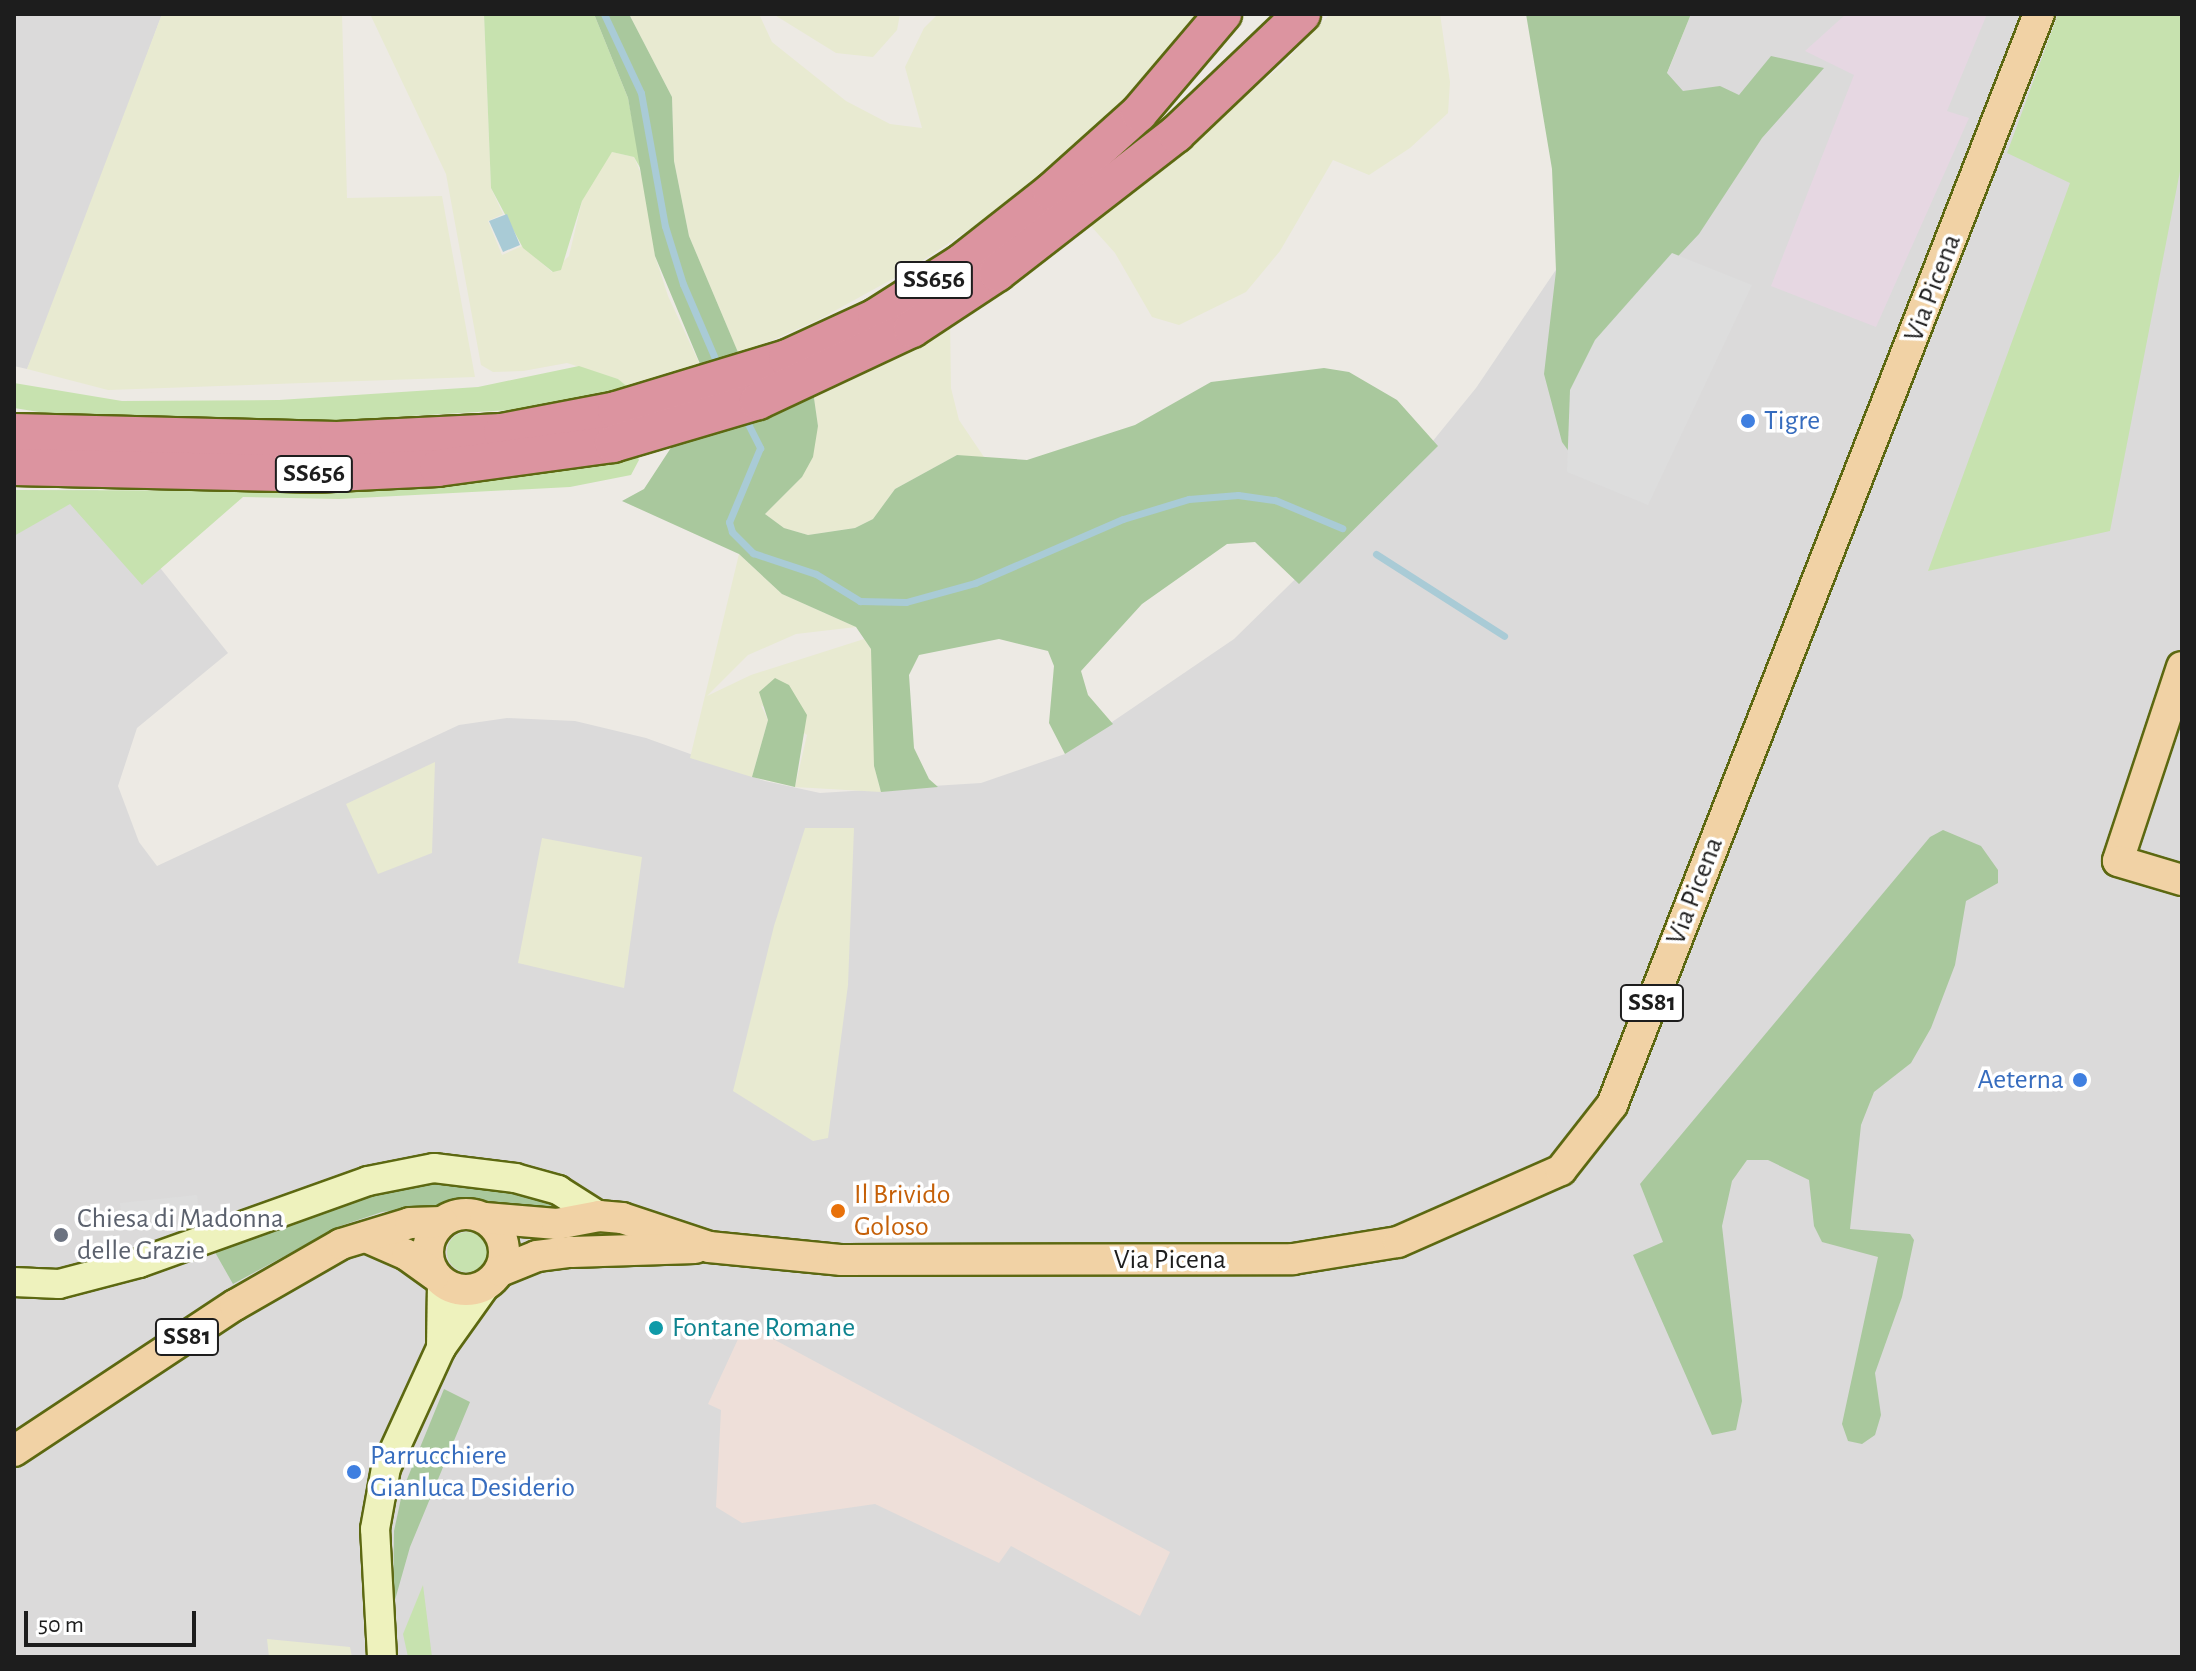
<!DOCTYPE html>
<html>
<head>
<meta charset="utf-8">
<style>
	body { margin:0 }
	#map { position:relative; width:2196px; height:1671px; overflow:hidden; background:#edeae4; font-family:"Alegreya Sans",sans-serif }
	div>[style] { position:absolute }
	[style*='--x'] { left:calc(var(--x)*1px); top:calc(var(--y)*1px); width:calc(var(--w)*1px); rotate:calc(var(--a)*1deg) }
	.residential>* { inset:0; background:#dbdada }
	.industrial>* { inset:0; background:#e6d7e2 }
	.military>* { inset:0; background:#eedfd9 }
	.farmland>* { inset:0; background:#e8ead1 }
	.grass>* { inset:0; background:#c7e2af }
	.round { border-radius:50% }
	.forest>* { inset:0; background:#a9c89d }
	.parking>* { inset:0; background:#ddd }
	.water>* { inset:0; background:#a9cbd6 }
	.stream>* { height:7px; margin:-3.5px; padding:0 3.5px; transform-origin:3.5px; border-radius:3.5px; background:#a9cbd6 }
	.roads { filter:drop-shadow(2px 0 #5c6811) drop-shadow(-2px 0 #5c6811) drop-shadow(0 2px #5c6811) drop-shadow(0 -2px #5c6811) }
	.secondary>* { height:28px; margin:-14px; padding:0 14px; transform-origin:14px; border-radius:14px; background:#eef2bd }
	.primary>* { height:30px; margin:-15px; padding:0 15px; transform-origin:15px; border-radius:15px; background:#f1d2a5 }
	.primary>.ring { margin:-15px; padding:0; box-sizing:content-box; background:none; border:30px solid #f1d2a5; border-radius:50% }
	.highway>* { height:36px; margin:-18px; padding:0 18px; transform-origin:18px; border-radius:18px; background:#dc94a0 }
	.dots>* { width:22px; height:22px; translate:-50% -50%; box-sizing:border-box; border:4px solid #fff; border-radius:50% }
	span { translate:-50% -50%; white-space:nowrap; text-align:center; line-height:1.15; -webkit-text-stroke:7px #fff; paint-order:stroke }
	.shield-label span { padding:2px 6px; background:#fff; border:2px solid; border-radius:6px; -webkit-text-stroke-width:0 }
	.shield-label { font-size:26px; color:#1d1d1d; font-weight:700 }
	.street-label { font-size:28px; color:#1d1d1d }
	.shop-label { font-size:28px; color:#366cbe }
	.left { translate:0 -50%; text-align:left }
	.right { translate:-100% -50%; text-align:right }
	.food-label { font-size:28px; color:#c56008 }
	.worship-label { font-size:28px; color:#5b616d }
	.culture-label { font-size:28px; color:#0d838f }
	.frame { position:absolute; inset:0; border:16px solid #1d1d1d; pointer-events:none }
	.scale { position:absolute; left:24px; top:1611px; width:172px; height:36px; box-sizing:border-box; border:4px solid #1d1d1d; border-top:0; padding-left:10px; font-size:24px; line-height:28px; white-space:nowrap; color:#1d1d1d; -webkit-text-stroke:6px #fff; paint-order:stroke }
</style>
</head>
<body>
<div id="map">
	<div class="residential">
		<i style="clip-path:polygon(162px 14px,47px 327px,27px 369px,14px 366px,14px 16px)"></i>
		<i style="clip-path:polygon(1691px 14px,2182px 14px,2182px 1657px,14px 1657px,14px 490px,98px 490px,228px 653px,137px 728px,118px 786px,139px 842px,157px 866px,459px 725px,507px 718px,575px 721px,646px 738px,765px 781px,820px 793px,981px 783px,1065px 754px,1234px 639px,1419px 458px,1476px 388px,1574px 243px,1654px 106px)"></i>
	</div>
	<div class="industrial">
		<i style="clip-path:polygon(1846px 14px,1987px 14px,1947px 111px,1969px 118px,1876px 327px,1771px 286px,1854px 75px,1805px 51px)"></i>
	</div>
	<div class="military">
		<i style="clip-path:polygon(745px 1324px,1170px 1552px,1140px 1616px,1011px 1546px,999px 1563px,875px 1504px,742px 1523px,716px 1507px,721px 1410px,708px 1404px)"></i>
	</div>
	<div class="farmland">
		<i style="clip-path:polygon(162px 14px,342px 14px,347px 198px,442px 196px,475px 377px,108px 390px,27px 369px)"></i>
		<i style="clip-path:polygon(370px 14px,484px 14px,491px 188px,503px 214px,488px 221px,502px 255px,522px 246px,552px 272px,569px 256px,582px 201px,596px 172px,612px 152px,634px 157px,647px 188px,655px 256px,668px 296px,702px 369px,632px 391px,618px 379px,567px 363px,523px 371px,493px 372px,481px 365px,446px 174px)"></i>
		<i style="clip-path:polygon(629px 14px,759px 14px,772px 42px,846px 101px,890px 124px,922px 128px,905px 67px,924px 28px,938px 14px,1200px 14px,1157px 67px,1063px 158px,998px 210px,907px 271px,820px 319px,739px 355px,689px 236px,674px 161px,672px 97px)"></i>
		<i style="clip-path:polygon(773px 14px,900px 14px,897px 30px,873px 57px,836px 53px)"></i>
		<i style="clip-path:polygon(1330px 14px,1440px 14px,1450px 82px,1448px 113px,1410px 148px,1369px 175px,1333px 160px,1280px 251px,1246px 292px,1179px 325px,1152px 317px,1115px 253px,1090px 225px,1280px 67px)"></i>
		<i style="clip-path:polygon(950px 319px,951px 388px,959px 420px,986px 460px,957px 455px,895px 489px,873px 519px,855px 528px,808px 535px,784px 528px,765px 514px,802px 477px,818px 426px,813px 391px)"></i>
		<i style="clip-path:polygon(739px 554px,782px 594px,856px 627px,796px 634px,748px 655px,707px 696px,751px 675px,864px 639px,871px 649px,875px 677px,874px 766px,881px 792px,795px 787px,807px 735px,761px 705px,768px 720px,752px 777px,690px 758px)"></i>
		<i style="clip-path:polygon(435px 762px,432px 853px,378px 874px,346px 804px)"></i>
		<i style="clip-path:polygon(805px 828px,854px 828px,848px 985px,828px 1138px,813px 1141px,733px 1091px,774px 926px)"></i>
		<i style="clip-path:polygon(542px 838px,642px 857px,624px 988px,518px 963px)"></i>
		<i style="clip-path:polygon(267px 1639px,350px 1647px,352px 1657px,269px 1657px)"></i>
	</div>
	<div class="grass">
		<i style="clip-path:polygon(484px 14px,594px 14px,628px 98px,642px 171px,634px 157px,612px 152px,582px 201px,561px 270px,553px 272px,523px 248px,491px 188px)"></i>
		<i style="clip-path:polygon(2058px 14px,2182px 14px,2182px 161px,2110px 531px,1928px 571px,2070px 183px,2007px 153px)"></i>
		<i style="clip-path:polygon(579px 366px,618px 379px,629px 388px,561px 407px,312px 422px,58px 415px,14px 408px,14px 383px,122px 401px,279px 400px,478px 387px)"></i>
		<i style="clip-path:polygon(635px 452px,639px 460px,631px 475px,570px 487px,339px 499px,243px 497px,142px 585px,70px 504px,14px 536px,14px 490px,391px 491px)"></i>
		<i class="round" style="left:447px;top:1232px;width:40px;height:40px"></i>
		<i style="clip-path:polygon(423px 1585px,432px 1657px,408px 1657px,403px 1634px)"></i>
	</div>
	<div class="forest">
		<i style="clip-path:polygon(594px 14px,629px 14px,672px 97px,674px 161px,689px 236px,740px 357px,703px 371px,655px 256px,628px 98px)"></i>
		<i style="clip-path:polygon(1526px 14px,1691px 14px,1667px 73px,1683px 91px,1720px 86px,1739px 95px,1771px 56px,1824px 68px,1762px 138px,1699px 234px,1665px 270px,1585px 474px,1562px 442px,1544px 374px,1556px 271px,1554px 218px,1552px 169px)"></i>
		<i style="clip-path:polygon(1324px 368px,1349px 372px,1397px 400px,1438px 446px,1299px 584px,1255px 542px,1227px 544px,1142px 604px,1081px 671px,1088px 695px,1113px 724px,1065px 754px,1049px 723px,1054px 666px,1048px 651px,999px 639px,919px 655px,909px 675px,914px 748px,929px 779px,938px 787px,881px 792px,874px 766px,871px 649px,856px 627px,782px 594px,739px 554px,622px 501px,644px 489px,678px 437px,813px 391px,818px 426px,813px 457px,802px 477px,765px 514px,784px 528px,808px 535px,855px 528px,873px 519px,895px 489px,957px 455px,1027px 460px,1135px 425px,1211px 382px)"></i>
		<i style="clip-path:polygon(775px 678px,789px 685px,807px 715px,795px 787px,752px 777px,768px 720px,759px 692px)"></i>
		<i style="clip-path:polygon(1943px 830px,1981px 846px,1998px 870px,1998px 883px,1966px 901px,1955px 965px,1931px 1028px,1911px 1063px,1874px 1092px,1861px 1125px,1850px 1229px,1910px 1234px,1914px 1240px,1902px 1297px,1875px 1373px,1881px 1415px,1875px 1435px,1862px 1444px,1848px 1441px,1842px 1424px,1878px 1257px,1822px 1242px,1814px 1226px,1809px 1180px,1768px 1160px,1747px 1160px,1732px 1181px,1722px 1226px,1742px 1401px,1736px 1430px,1712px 1435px,1633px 1255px,1663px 1242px,1640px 1184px,1930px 837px)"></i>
		<i style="clip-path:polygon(434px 1176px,525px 1188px,563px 1208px,474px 1202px,382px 1212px,340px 1226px,233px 1284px,212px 1247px,289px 1217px)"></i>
		<i style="clip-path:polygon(444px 1389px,470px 1402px,410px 1547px,393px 1607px,394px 1531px,403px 1489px)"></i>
	</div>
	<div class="parking">
		<i style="clip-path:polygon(1672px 253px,1752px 285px,1648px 505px,1567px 472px,1570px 390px,1595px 340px)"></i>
		<i style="clip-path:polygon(197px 1195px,199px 1213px,122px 1222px,120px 1203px)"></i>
	</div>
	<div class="water">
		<i style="clip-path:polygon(507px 214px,520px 245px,503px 252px,489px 221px)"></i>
	</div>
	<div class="stream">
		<i style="--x:604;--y:14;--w:87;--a:64.9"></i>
		<i style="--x:641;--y:93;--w:135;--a:79.8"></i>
		<i style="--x:665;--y:226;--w:61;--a:72.8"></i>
		<i style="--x:683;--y:284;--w:94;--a:66.7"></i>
		<i style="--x:744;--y:416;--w:36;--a:63"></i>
		<i style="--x:760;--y:448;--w:80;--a:112.7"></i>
		<i style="--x:729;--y:522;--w:10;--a:73"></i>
		<i style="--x:732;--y:532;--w:30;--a:45"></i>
		<i style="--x:753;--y:553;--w:66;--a:18.4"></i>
		<i style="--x:816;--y:574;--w:52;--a:31.5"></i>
		<i style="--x:860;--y:601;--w:46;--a:1.2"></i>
		<i style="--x:906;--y:602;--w:72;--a:-15.4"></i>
		<i style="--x:975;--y:583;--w:161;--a:-23.4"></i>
		<i style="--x:1123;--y:519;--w:69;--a:-16.9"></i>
		<i style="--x:1189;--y:499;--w:49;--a:-4.7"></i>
		<i style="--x:1238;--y:495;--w:37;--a:8"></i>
		<i style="--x:1275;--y:500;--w:73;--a:22.7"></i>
		<i style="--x:1376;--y:554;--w:152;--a:32.6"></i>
	</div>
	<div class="roads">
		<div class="secondary">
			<i style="--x:14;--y:1282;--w:45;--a:2.5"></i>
			<i style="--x:59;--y:1284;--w:83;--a:-14.7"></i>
			<i style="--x:139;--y:1263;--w:243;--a:-19.7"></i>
			<i style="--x:368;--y:1181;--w:67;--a:-11.1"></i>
			<i style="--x:434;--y:1168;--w:82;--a:7"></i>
			<i style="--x:515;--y:1178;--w:45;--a:15.6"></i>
			<i style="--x:558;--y:1190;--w:49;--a:32.4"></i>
			<i style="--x:441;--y:1348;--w:65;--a:-89.1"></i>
			<i style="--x:382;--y:1657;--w:128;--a:-93.1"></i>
			<i style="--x:375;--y:1529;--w:62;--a:-79.8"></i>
			<i style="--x:386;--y:1468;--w:132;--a:-65.4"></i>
			<i style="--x:441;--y:1348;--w:76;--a:-54.6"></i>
		</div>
		<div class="primary">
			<i style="--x:2182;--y:667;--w:204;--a:108.3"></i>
			<i style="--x:2118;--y:861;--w:67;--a:16.5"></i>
			<i class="ring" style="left:428px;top:1214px;width:46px;height:46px"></i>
			<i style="--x:485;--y:1218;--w:72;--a:4.8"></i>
			<i style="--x:557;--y:1224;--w:43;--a:-10.8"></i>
			<i style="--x:599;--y:1216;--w:23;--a:5"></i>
			<i style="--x:622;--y:1218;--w:92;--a:18.4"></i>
			<i style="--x:709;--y:1247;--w:134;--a:5.6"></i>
			<i style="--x:842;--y:1260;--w:451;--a:-0.1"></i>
			<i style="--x:1293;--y:1259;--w:106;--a:-9.2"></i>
			<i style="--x:1398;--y:1242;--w:178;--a:-23.8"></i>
			<i style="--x:1561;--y:1170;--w:83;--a:-51.9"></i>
			<i style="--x:1612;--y:1105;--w:1172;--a:-68.63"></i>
			<i style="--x:366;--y:1237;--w:45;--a:23.7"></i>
			<i style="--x:407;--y:1255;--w:34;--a:36"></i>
			<i style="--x:500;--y:1271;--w:40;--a:-22"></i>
			<i style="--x:537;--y:1256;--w:35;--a:-7"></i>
			<i style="--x:572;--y:1252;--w:123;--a:-1.9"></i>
			<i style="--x:14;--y:1451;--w:265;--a:-33.5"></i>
			<i style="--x:235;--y:1305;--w:122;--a:-29.9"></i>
			<i style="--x:341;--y:1244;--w:72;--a:-16.9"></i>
			<i style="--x:410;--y:1223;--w:32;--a:-2"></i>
		</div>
		<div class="highway">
			<i style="--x:14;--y:432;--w:323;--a:1.4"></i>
			<i style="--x:337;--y:440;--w:165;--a:-2.8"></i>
			<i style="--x:502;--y:432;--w:116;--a:-10.9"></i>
			<i style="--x:616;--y:410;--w:179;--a:-16.9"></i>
			<i style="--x:787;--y:358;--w:98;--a:-24.7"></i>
			<i style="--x:876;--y:317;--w:102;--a:-32.6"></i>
			<i style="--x:962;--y:262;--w:113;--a:-38.2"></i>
			<i style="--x:1051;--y:192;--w:118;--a:-41.9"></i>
			<i style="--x:1139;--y:113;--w:130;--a:-49.7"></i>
			<i style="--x:14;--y:467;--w:300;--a:1.3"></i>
			<i style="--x:314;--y:474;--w:124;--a:-2.8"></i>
			<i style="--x:438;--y:468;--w:177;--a:-7.8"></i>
			<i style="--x:613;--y:444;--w:151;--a:-16.5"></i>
			<i style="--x:758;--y:401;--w:170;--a:-25.1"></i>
			<i style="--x:912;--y:329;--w:102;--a:-33.4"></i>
			<i style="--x:997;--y:273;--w:227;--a:-37.8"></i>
			<i style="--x:1176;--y:134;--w:174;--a:-43.6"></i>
		</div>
	</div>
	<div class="dots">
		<i style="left:1748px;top:421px;background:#3f7fe0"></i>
		<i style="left:2080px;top:1080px;background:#3f7fe0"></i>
		<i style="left:838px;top:1211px;background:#e8710a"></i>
		<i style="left:61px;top:1235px;background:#6b7280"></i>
		<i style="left:656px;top:1328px;background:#0f9aa8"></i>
		<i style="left:354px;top:1472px;background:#3f7fe0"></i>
	</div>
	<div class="shield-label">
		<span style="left:934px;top:280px">SS656</span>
		<span style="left:314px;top:474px">SS656</span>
		<span style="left:1652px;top:1003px">SS81</span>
		<span style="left:187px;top:1337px">SS81</span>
	</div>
	<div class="street-label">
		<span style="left:1933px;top:288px;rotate:-69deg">Via Picena</span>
		<span style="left:1695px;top:891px;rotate:-69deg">Via Picena</span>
		<span style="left:1170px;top:1260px">Via Picena</span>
	</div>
	<div class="shop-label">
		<span class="left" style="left:1764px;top:421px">Tigre</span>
		<span class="right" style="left:2064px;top:1080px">Aeterna</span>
		<span class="left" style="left:370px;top:1472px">Parrucchiere<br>Gianluca Desiderio</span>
	</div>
	<div class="food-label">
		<span class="left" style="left:854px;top:1211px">Il Brivido<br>Goloso</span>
	</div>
	<div class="worship-label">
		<span class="left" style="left:77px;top:1235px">Chiesa di Madonna<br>delle Grazie</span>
	</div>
	<div class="culture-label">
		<span class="left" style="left:672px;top:1328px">Fontane Romane</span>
	</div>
	<div class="frame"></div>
	<div class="scale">50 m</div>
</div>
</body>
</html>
